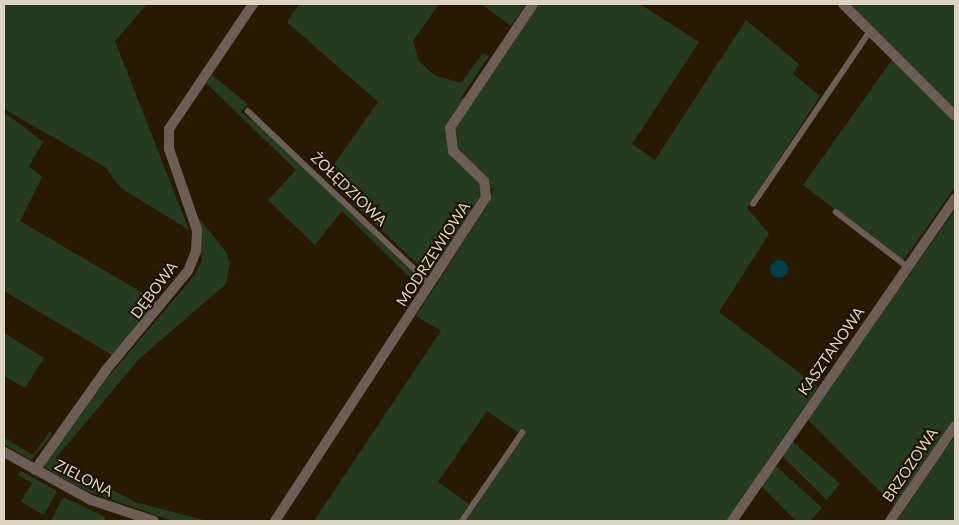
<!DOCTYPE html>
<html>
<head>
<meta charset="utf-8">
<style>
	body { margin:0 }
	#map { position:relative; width:959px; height:525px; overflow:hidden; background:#281a00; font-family:Lato,sans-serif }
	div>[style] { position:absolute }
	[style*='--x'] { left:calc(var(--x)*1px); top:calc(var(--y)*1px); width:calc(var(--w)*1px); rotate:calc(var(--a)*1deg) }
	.green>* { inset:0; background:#263a20 }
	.water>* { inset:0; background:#013f4b }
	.round { border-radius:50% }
	.service>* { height:5.5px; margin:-2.75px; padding:0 2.75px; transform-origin:2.75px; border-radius:2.75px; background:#6c5d56 }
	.minor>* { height:10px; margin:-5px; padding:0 5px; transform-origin:5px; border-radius:5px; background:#6c5d56 }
	.tertiary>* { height:10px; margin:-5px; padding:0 5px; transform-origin:5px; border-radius:5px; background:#6c5d56 }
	span { translate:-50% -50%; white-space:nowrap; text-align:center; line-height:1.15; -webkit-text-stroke:4px #1c1100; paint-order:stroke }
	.street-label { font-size:15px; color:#dcd3c2 }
	.frame { position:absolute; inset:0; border:5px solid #dcd3c2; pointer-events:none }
</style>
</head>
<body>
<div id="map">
	<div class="green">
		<i style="clip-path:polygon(4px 4px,147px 4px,115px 41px,189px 230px,121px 188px,105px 167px,4px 109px)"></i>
		<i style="clip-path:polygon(299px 4px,439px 4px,413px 41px,419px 61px,434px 75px,461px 83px,483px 53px,489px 56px,460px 99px,474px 96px,538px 4px,640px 4px,699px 42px,632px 144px,655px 160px,746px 20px,799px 64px,793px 74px,820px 96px,747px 208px,769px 234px,719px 312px,818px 387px,726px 521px,466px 521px,523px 436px,487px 411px,438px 482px,469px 504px,458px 521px,314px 521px,441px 331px,416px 316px,488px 204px,494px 187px,483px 195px,433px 274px,426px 272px,325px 177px,378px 102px,287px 22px)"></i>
		<i style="clip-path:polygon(481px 4px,526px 4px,511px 26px)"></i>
		<i style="clip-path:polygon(848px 4px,955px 4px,955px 112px)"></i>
		<i style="clip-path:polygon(892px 60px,955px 122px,955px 187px,903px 261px,803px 185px)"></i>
		<i style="clip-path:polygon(212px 75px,248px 104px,241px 112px,271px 135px,421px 281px,422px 289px,342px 211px,315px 245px,268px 200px,296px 170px,206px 83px)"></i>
		<i style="clip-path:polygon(4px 112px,43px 142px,29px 166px,42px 177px,20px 221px,158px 302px,114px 356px,4px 291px)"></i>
		<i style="clip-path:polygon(955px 210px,955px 420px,895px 506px,807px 419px)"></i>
		<i style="clip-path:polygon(197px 216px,226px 252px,230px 263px,226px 284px,139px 359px,55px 459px,135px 502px,207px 521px,173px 521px,87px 491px,46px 469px,45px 463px,108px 377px,195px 275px,202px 260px)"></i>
		<i style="clip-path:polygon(4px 333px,44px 358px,25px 388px,4px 376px)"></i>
		<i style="clip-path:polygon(50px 431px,52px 435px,31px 460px,4px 444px,4px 438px,33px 455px)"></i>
		<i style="clip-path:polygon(955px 437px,955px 521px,897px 521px,941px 455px)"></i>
		<i style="clip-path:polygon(792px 441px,840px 484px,827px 500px,781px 455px)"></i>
		<i style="clip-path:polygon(774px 464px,822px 508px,810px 521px,796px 521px,760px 485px)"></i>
		<i style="clip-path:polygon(21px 471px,57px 491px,44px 515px,21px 502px,32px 483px,17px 475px)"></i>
		<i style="clip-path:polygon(63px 497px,105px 517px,105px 521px,51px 521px)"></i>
	</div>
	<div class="water">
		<i class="round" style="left:770px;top:260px;width:18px;height:18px"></i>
	</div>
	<div class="service">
		<i style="--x:248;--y:111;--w:251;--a:43.5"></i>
		<i style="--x:753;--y:204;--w:209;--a:-55.9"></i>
		<i style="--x:836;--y:212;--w:91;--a:37.4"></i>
		<i style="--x:462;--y:521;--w:107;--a:-55.7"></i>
	</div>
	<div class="minor">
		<i style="--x:843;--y:4;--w:158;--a:45"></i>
		<i style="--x:35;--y:470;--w:123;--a:-54.6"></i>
		<i style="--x:106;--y:370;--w:129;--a:-50.4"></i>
		<i style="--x:188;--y:271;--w:22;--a:-68"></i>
		<i style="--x:196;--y:251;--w:21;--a:-87"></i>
		<i style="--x:197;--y:230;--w:86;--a:-109.1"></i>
		<i style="--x:169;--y:149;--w:20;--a:-90"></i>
		<i style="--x:169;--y:129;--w:151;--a:-56.1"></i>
		<i style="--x:275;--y:521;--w:387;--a:-56.9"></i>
		<i style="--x:486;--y:197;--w:16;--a:-97"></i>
		<i style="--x:484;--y:181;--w:43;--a:-135.9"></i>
		<i style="--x:453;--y:151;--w:23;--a:-97"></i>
		<i style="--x:450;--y:128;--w:149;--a:-56.2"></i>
		<i style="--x:732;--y:521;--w:392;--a:-55.3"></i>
		<i style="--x:890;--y:521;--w:115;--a:-55.6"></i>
	</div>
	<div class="tertiary">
		<i style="--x:4;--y:452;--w:99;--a:28.9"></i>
		<i style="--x:91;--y:500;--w:66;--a:18.4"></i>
	</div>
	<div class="street-label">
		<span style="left:349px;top:189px;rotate:44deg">ŻOŁĘDZIOWA</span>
		<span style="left:433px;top:254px;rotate:-57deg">MODRZEWIOWA</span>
		<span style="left:154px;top:290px;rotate:-53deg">DĘBOWA</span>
		<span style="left:831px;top:351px;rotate:-55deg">KASZTANOWA</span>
		<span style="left:910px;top:465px;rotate:-56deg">BRZOZOWA</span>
		<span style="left:84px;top:478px;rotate:27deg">ZIELONA</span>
	</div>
	<div class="frame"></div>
</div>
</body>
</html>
